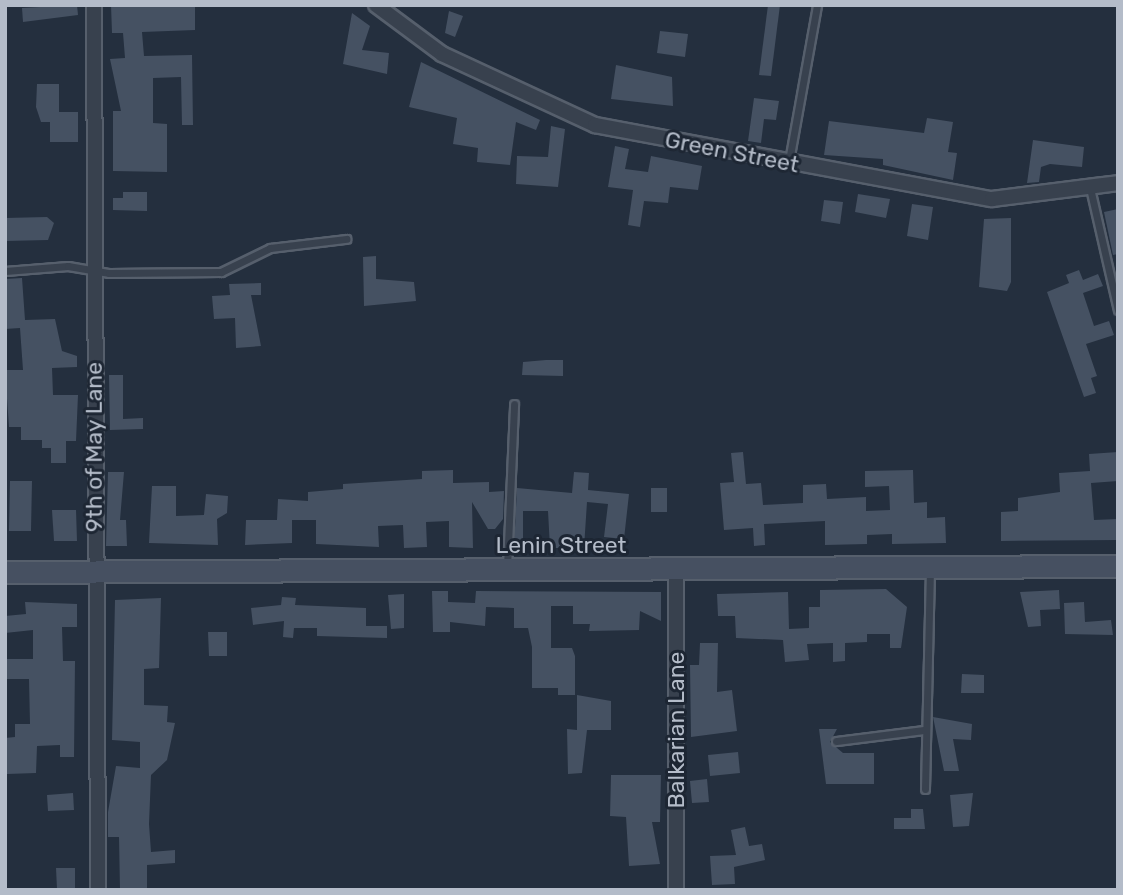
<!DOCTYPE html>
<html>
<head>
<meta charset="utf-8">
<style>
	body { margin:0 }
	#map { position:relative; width:1123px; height:895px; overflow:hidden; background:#242f3e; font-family:Rubik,sans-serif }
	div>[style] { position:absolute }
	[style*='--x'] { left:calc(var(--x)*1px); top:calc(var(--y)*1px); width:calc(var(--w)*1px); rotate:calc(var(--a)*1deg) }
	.building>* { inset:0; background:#455162 }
	.roads { filter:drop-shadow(2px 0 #565f6c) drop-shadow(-2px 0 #565f6c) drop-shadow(0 2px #565f6c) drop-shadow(0 -2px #565f6c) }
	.lane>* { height:7px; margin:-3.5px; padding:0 3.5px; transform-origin:3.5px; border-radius:3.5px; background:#38414e }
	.street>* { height:14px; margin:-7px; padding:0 7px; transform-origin:7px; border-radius:7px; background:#38414e }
	.secondary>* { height:21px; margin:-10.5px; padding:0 10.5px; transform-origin:10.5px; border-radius:10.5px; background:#465061 }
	span { translate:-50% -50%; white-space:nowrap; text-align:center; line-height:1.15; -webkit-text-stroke:6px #1d2633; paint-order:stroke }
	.street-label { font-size:23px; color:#b4bcc9 }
	.frame { position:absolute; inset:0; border:7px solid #b4bcc9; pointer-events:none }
</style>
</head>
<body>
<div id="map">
	<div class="building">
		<i style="clip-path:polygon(77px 5px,78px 15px,23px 22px,22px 8px)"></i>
		<i style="clip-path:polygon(111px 5px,195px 5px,195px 30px,142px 32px,144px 56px,192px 55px,193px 125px,182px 125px,181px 77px,153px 78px,153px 123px,167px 124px,167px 172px,113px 171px,113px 111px,121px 111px,110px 59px,125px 58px,123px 33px,112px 33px)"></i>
		<i style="clip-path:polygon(768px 5px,780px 5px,771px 76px,759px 75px)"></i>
		<i style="clip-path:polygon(449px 11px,463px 16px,455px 37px,445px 33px)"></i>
		<i style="clip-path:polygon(352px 13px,370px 26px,362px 50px,389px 53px,387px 74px,343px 64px)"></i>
		<i style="clip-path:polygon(660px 31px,688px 34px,685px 57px,657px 53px)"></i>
		<i style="clip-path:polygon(421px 62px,540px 120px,536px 130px,516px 122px,510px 165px,477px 162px,478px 148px,453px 144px,457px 118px,409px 107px)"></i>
		<i style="clip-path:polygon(616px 65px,672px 77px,673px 106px,611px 99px)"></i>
		<i style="clip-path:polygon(37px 84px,59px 84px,59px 112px,78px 112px,78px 142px,50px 142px,50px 122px,41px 122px,36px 107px)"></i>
		<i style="clip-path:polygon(754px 98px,779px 101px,776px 120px,764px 119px,761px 143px,748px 141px)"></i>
		<i style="clip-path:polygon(927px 118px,953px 122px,948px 152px,957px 153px,953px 180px,883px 165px,883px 159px,824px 155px,829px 121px,924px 133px)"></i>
		<i style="clip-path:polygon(551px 126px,565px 129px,558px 187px,516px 184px,517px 156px,548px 157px)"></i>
		<i style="clip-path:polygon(1033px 140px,1084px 147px,1082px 167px,1050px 164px,1041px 167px,1039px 182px,1027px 183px)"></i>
		<i style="clip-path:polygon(615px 146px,629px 149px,625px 169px,648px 172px,651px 156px,702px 166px,698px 190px,670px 187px,668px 203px,644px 201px,640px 227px,628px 225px,633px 190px,608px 187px)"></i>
		<i style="clip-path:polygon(123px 192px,147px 192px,147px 211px,113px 210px,113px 198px,123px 198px)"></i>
		<i style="clip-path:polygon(858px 194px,890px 199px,886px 218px,855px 212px)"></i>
		<i style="clip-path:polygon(824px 200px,843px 202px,840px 224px,821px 221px)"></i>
		<i style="clip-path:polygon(912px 204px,933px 207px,928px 240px,907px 236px)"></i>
		<i style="clip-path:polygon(1118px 209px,1118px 254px,1113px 255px,1104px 212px)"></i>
		<i style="clip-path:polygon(47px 217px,54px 223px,48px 240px,5px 241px,5px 218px)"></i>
		<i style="clip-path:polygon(1011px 218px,1011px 282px,1007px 291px,979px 287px,984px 219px)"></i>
		<i style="clip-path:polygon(376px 256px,376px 279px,414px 282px,416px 301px,364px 306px,363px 257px)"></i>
		<i style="clip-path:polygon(1079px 270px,1083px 280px,1098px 274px,1103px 286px,1083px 293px,1094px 326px,1109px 321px,1114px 335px,1086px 344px,1097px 376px,1091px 378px,1096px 393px,1084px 397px,1047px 292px,1069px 283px,1066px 275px)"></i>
		<i style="clip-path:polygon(22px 278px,25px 320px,55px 319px,62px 351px,77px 356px,77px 367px,52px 368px,53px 395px,78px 395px,76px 441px,66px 441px,66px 463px,51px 463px,51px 448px,42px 448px,42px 440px,21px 440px,21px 427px,9px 427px,5px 370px,23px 370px,20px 328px,5px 329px,5px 279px)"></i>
		<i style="clip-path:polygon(261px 283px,261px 295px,251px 295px,261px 346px,236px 348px,235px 318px,214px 319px,212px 296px,230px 295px,229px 284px)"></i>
		<i style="clip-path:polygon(546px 360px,563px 360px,563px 376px,522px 375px,523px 362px)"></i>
		<i style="clip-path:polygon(109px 375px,123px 375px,123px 419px,143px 418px,143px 429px,110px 430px)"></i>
		<i style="clip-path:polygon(743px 452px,746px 484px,761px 483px,763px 505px,803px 503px,803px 485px,826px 484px,827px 499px,866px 497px,866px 511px,890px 510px,889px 486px,865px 487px,865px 471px,913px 470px,914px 503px,927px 502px,927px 518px,945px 517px,946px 543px,892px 544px,892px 534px,867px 535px,867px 544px,825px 545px,825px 521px,764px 524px,765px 545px,754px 546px,753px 528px,724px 530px,720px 483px,734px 482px,731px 453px)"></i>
		<i style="clip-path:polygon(1118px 452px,1118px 481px,1091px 483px,1094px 520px,1118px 519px,1118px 540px,1001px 541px,1001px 512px,1018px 511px,1018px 498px,1060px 492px,1059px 473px,1090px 471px,1089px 454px)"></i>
		<i style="clip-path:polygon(453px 470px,453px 483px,489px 482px,489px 492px,504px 491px,503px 519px,495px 529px,488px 529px,472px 502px,473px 548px,449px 547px,449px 521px,426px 522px,427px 547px,404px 548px,403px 525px,378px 526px,379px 547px,316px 544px,316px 520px,292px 520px,292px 543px,245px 545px,246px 520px,277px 520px,278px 499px,308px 501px,308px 492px,343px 489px,343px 484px,422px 479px,422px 471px)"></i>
		<i style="clip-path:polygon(108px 472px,124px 472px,120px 520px,126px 520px,127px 546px,106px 546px)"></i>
		<i style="clip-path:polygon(574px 472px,589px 473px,588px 490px,629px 494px,624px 539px,604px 537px,608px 504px,587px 502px,584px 548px,550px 548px,548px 511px,523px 511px,523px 548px,514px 547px,517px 488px,572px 493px)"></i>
		<i style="clip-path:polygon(10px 481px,32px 481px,31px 531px,9px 531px)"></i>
		<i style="clip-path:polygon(152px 486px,176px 486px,176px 516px,204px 515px,206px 494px,228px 496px,227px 513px,217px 519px,218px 545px,149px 543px)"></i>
		<i style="clip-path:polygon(651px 488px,667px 488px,667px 512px,651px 512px)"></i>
		<i style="clip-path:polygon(52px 510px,76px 510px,77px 541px,54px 541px)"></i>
		<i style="clip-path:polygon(886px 589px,907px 607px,901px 648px,890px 648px,890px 634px,867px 634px,867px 642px,845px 643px,845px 661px,833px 662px,833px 643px,807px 644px,809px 660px,785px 662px,783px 640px,736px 638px,735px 616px,718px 616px,717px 594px,788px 592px,789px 629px,809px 628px,809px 607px,820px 607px,820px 590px)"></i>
		<i style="clip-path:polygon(1059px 590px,1060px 609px,1040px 610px,1041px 626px,1028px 627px,1020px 592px)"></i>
		<i style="clip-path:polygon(432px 591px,448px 591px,448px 602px,475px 603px,476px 591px,661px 592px,661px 621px,640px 611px,639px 630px,589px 631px,590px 624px,573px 624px,573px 606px,551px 606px,551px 648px,572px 648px,575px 656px,575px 695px,558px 695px,558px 688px,532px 688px,532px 647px,528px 628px,514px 628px,514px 608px,486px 607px,485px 626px,450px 622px,450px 632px,433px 632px)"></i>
		<i style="clip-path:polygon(404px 594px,404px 628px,391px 629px,388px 595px)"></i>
		<i style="clip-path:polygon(282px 597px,296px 598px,295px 605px,366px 608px,366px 626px,387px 626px,387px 638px,317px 636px,317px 628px,294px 628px,293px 638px,283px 637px,284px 621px,253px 625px,251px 608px,281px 605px)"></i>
		<i style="clip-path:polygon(161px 598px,159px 668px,144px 669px,144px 705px,168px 706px,167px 722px,175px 723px,167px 760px,151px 775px,149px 824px,151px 852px,175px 850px,175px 863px,147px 865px,147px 890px,120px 890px,119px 837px,108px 837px,108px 812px,116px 766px,140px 768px,140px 742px,112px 740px,115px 600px)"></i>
		<i style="clip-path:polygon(25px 602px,77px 604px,77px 627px,62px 627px,63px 661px,75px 661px,74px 757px,60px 757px,60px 745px,37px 746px,36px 773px,7px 774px,5px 738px,15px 737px,15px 724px,30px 724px,29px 679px,5px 679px,5px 659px,33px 659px,33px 630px,5px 633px,5px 616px,26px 614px)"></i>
		<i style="clip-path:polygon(1084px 602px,1085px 622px,1111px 620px,1113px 635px,1065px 634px,1064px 603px)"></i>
		<i style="clip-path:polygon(208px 632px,227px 632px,227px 656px,209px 656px)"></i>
		<i style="clip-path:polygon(700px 643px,718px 643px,717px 692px,732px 690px,737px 731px,691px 737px,690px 665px,699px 665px)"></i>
		<i style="clip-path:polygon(962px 674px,984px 675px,984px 693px,961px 693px)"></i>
		<i style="clip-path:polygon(577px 695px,611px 701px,611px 730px,587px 730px,582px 773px,568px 774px,567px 729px,577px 730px)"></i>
		<i style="clip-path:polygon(933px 717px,972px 724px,971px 740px,953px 739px,959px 771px,944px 771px)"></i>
		<i style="clip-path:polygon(819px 729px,837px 729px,830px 742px,843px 753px,874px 753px,874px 784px,826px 784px)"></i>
		<i style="clip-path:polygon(738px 752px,740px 773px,710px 776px,708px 755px)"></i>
		<i style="clip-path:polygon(611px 775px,661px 775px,660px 822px,652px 822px,660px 864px,629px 866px,626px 817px,610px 816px)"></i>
		<i style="clip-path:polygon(707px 779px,709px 802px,692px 803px,690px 781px)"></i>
		<i style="clip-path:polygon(73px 793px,74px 810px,48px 811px,47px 795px)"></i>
		<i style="clip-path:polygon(973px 793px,969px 826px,953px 827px,950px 795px)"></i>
		<i style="clip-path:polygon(911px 809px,923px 809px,925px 829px,894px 829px,894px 818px,911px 818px)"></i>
		<i style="clip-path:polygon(745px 827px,749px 846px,762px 844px,765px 860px,734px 867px,735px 884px,712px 885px,710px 856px,736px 855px,731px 830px)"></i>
		<i style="clip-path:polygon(56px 868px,75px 868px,75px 889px,57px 889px)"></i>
	</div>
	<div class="roads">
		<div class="lane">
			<i style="--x:789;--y:161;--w:158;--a:-79.8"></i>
			<i style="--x:1090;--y:188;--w:125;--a:77.1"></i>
			<i style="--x:5;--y:271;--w:63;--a:-4.5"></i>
			<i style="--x:68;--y:266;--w:42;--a:9.7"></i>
			<i style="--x:109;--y:273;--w:112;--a:-0.5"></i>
			<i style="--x:221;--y:272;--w:55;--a:-26.1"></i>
			<i style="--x:270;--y:248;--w:77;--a:-6.8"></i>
			<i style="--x:507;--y:567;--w:163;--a:-87.5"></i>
			<i style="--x:836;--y:741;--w:89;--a:-7.1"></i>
			<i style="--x:925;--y:789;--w:219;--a:-88.7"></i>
		</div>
		<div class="street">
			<i style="--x:94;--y:5;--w:885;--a:89.74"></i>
			<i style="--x:376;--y:5;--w:82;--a:36.6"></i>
			<i style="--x:442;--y:54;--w:169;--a:24.9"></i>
			<i style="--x:595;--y:125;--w:404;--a:10.6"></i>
			<i style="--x:992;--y:199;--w:127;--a:-7.2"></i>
			<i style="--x:676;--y:571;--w:319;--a:90"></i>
		</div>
		<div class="secondary">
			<i style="--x:5;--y:572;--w:1113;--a:-0.31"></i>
		</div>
	</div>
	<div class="street-label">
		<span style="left:732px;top:152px;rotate:11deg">Green Street</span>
		<span style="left:94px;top:447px;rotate:-90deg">9th of May Lane</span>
		<span style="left:561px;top:545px">Lenin Street</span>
		<span style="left:676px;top:730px;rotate:-90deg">Balkarian Lane</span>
	</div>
	<div class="frame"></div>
</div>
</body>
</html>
